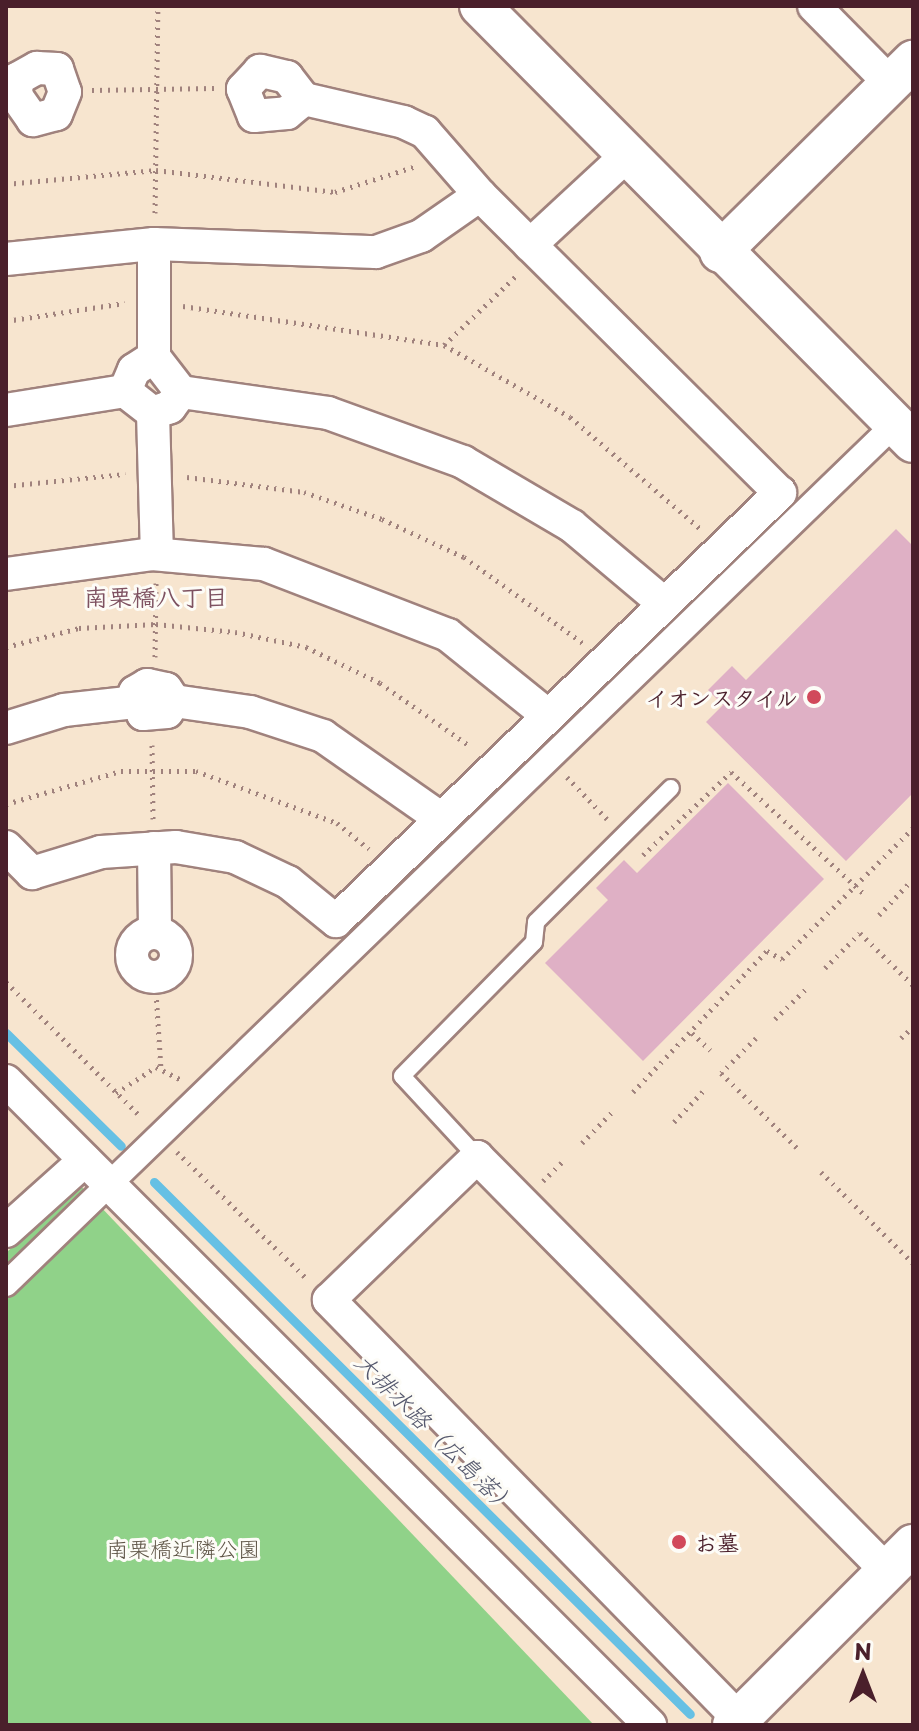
<!DOCTYPE html>
<html>
<head>
<meta charset="utf-8">
<style>
	body { margin:0 }
	#map { position:relative; width:919px; height:1731px; overflow:hidden; background:#f7e5cf; font-family:"Playpen Sans","Klee One",sans-serif }
	div>[style] { position:absolute }
	[style*='--x'] { left:calc(var(--x)*1px); top:calc(var(--y)*1px); width:calc(var(--w)*1px); rotate:calc(var(--a)*1deg) }
	.green>* { inset:0; background:#90d289 }
	.stream>* { height:9px; margin:-4.5px; padding:0 4.5px; transform-origin:4.5px; border-radius:4.5px; background:#66c0e4 }
	.building>* { inset:0; background:#dfb0c5 }
	.path>* { height:5px; margin-top:-2.5px; transform-origin:0; background:repeating-linear-gradient(90deg,#a0827d 0 2px,transparent 0 8px) }
	.roads { filter:drop-shadow(2px 0 #a0827d) drop-shadow(-2px 0 #a0827d) drop-shadow(0 2px #a0827d) drop-shadow(0 -2px #a0827d) }
	.service>* { height:16px; margin:-8px; padding:0 8px; transform-origin:8px; border-radius:8px; background:#fff }
	.pedestrian>* { height:24px; margin:-12px; padding:0 12px; transform-origin:12px; border-radius:12px; background:#fff }
	.minor>* { height:32px; margin:-16px; padding:0 16px; transform-origin:16px; border-radius:16px; background:#fff }
	.minor>.ring { margin:-16px; padding:0; box-sizing:content-box; background:none; border:32px solid #fff; border-radius:50% }
	.tertiary>* { height:40px; margin:-20px; padding:0 20px; transform-origin:20px; border-radius:20px; background:#fff }
	.dots>* { width:22px; height:22px; translate:-50% -50%; box-sizing:border-box; border:4px solid #fdfcf7; border-radius:50% }
	span { translate:-50% -50%; white-space:nowrap; text-align:center; line-height:1.15; -webkit-text-stroke:6px #fdfcf7; paint-order:stroke }
	.poi-label { font-size:22px; color:#4a1f2b; font-weight:700 }
	.right { translate:-100% -50%; text-align:right }
	.left { translate:0 -50%; text-align:left }
	.park-label { font-size:22px; color:#5f5547 }
	.neighbourhood-label { font-size:24px; color:#7e5261; font-weight:700 }
	.water-label { font-size:24px; color:#54576c; font-style:italic }
	.frame { position:absolute; inset:0; border:8px solid #4a1f2b; pointer-events:none }
	.north { position:absolute; left:823px; top:1635px; width:80px; height:80px; -webkit-text-stroke:6px #fdfcf7; paint-order:stroke; rotate:0deg; font-size:22px; font-weight:700; line-height:32px; text-align:center; color:#4a1f2b }
	.north::after { content:''; display:block; margin:auto; width:28px; height:36px; background:#4a1f2b; clip-path:polygon(50% 0,100% 100%,50% 72%,0 100%) }
</style>
</head>
<body>
<div id="map">
	<div class="green">
		<i style="clip-path:polygon(78px 1183px,594px 1725px,6px 1725px,6px 1253px)"></i>
	</div>
	<div class="stream">
		<i style="--x:6;--y:1033;--w:161;--a:44.5"></i>
		<i style="--x:154;--y:1182;--w:755;--a:44.79"></i>
	</div>
	<div class="building">
		<i style="clip-path:polygon(896px 529px,913px 546px,913px 793px,846px 861px,706px 722px,723px 705px,708px 690px,732px 666px,746px 680px)"></i>
		<i style="clip-path:polygon(728px 783px,824px 879px,643px 1061px,545px 963px,608px 900px,596px 888px,624px 860px,637px 873px)"></i>
	</div>
	<div class="path">
		<i style="--x:92;--y:90;--w:122;--a:-0.9"></i>
		<i style="--x:6;--y:184;--w:151;--a:-5.3"></i>
		<i style="--x:156;--y:170;--w:180;--a:7"></i>
		<i style="--x:335;--y:192;--w:85;--a:-17.8"></i>
		<i style="--x:155;--y:213;--w:203;--a:-89.2"></i>
		<i style="--x:183;--y:306;--w:264;--a:8.5"></i>
		<i style="--x:444;--y:345;--w:145;--a:29.7"></i>
		<i style="--x:570;--y:417;--w:174;--a:40.6"></i>
		<i style="--x:6;--y:321;--w:120;--a:-8.6"></i>
		<i style="--x:444;--y:345;--w:103;--a:-43.8"></i>
		<i style="--x:187;--y:477;--w:118;--a:7.3"></i>
		<i style="--x:304;--y:492;--w:83;--a:19.1"></i>
		<i style="--x:382;--y:519;--w:90;--a:24.9"></i>
		<i style="--x:464;--y:557;--w:147;--a:35.9"></i>
		<i style="--x:6;--y:486;--w:120;--a:-5.8"></i>
		<i style="--x:6;--y:647;--w:75;--a:-14.6"></i>
		<i style="--x:79;--y:628;--w:77;--a:-3"></i>
		<i style="--x:156;--y:624;--w:79;--a:5.8"></i>
		<i style="--x:235;--y:632;--w:73;--a:11.9"></i>
		<i style="--x:306;--y:647;--w:82;--a:25.9"></i>
		<i style="--x:380;--y:683;--w:111;--a:35.1"></i>
		<i style="--x:155;--y:657;--w:74;--a:-89.2"></i>
		<i style="--x:152;--y:745;--w:74;--a:89.2"></i>
		<i style="--x:567;--y:777;--w:58;--a:46.4"></i>
		<i style="--x:6;--y:804;--w:120;--a:-16"></i>
		<i style="--x:121;--y:771;--w:75;--a:0"></i>
		<i style="--x:196;--y:771;--w:150;--a:20.2"></i>
		<i style="--x:337;--y:823;--w:41;--a:39.1"></i>
		<i style="--x:643;--y:855;--w:121;--a:-43.3"></i>
		<i style="--x:731;--y:772;--w:182;--a:42.5"></i>
		<i style="--x:879;--y:915;--w:44;--a:-46.8"></i>
		<i style="--x:825;--y:968;--w:49;--a:-45"></i>
		<i style="--x:860;--y:933;--w:74;--a:44.5"></i>
		<i style="--x:155;--y:976;--w:92;--a:86.3"></i>
		<i style="--x:6;--y:982;--w:191;--a:45"></i>
		<i style="--x:775;--y:1019;--w:47;--a:-44.1"></i>
		<i style="--x:692;--y:1033;--w:25;--a:43"></i>
		<i style="--x:756;--y:1038;--w:49;--a:135"></i>
		<i style="--x:721;--y:1073;--w:108;--a:44.6"></i>
		<i style="--x:901;--y:1038;--w:16;--a:-43"></i>
		<i style="--x:633;--y:1092;--w:195;--a:-46.5"></i>
		<i style="--x:767;--y:951;--w:17;--a:28"></i>
		<i style="--x:782;--y:959;--w:185;--a:-45"></i>
		<i style="--x:116;--y:1093;--w:48;--a:-33"></i>
		<i style="--x:156;--y:1067;--w:27;--a:27"></i>
		<i style="--x:674;--y:1122;--w:44;--a:-46.8"></i>
		<i style="--x:582;--y:1143;--w:45;--a:-45.9"></i>
		<i style="--x:177;--y:1152;--w:182;--a:44.3"></i>
		<i style="--x:821;--y:1172;--w:129;--a:44.7"></i>
		<i style="--x:543;--y:1181;--w:27;--a:-45"></i>
	</div>
	<div class="roads">
		<div class="service">
			<i style="--x:477;--y:1157;--w:110;--a:-132.8"></i>
			<i style="--x:402;--y:1076;--w:188;--a:-45.4"></i>
			<i style="--x:534;--y:942;--w:20;--a:-84"></i>
			<i style="--x:536;--y:922;--w:190;--a:-44.8"></i>
		</div>
		<div class="pedestrian">
			<i style="--x:6;--y:1284;--w:1237;--a:-44.05"></i>
		</div>
		<div class="minor">
			<i style="--x:814;--y:6;--w:108;--a:45.4"></i>
			<i style="--x:37;--y:68;--w:20;--a:3"></i>
			<i style="--x:57;--y:69;--w:24;--a:71"></i>
			<i style="--x:65;--y:92;--w:24;--a:112"></i>
			<i style="--x:56;--y:114;--w:24;--a:165"></i>
			<i style="--x:33;--y:120;--w:29;--a:-125"></i>
			<i style="--x:16;--y:96;--w:17;--a:-87"></i>
			<i style="--x:17;--y:79;--w:23;--a:-29"></i>
			<i style="--x:154;--y:244;--w:113;--a:90"></i>
			<i style="--x:154;--y:357;--w:44;--a:52.4"></i>
			<i style="--x:181;--y:392;--w:19;--a:126"></i>
			<i style="--x:170;--y:407;--w:18;--a:161"></i>
			<i style="--x:153;--y:413;--w:36;--a:-142"></i>
			<i style="--x:125;--y:391;--w:23;--a:-67"></i>
			<i style="--x:134;--y:370;--w:24;--a:-33"></i>
			<i style="--x:530;--y:245;--w:131;--a:-42.8"></i>
			<i style="--x:6;--y:259;--w:149;--a:-5.8"></i>
			<i style="--x:154;--y:244;--w:222;--a:2.1"></i>
			<i style="--x:376;--y:252;--w:48;--a:-19.6"></i>
			<i style="--x:421;--y:236;--w:72;--a:-34.8"></i>
			<i style="--x:480;--y:195;--w:84;--a:-131.1"></i>
			<i style="--x:425;--y:132;--w:23;--a:-155"></i>
			<i style="--x:404;--y:122;--w:103;--a:-167"></i>
			<i style="--x:304;--y:99;--w:28;--a:-128"></i>
			<i style="--x:287;--y:77;--w:28;--a:-167"></i>
			<i style="--x:260;--y:71;--w:25;--a:133"></i>
			<i style="--x:243;--y:89;--w:29;--a:68"></i>
			<i style="--x:254;--y:116;--w:33;--a:-5"></i>
			<i style="--x:287;--y:113;--w:22;--a:-39"></i>
			<i style="--x:181;--y:392;--w:148;--a:8.1"></i>
			<i style="--x:328;--y:413;--w:144;--a:19.9"></i>
			<i style="--x:463;--y:462;--w:126;--a:30.4"></i>
			<i style="--x:572;--y:526;--w:116;--a:40.1"></i>
			<i style="--x:6;--y:410;--w:121;--a:-9.1"></i>
			<i style="--x:153;--y:413;--w:141;--a:88.4"></i>
			<i style="--x:6;--y:574;--w:147;--a:-7.8"></i>
			<i style="--x:152;--y:554;--w:112;--a:5.1"></i>
			<i style="--x:264;--y:564;--w:197;--a:21.1"></i>
			<i style="--x:448;--y:635;--w:126;--a:38.9"></i>
			<i style="--x:174;--y:701;--w:13;--a:122"></i>
			<i style="--x:167;--y:712;--w:24;--a:175"></i>
			<i style="--x:143;--y:714;--w:23;--a:-110"></i>
			<i style="--x:135;--y:692;--w:14;--a:-30"></i>
			<i style="--x:147;--y:685;--w:19;--a:12"></i>
			<i style="--x:166;--y:689;--w:14;--a:56"></i>
			<i style="--x:174;--y:701;--w:77;--a:8.2"></i>
			<i style="--x:250;--y:712;--w:77;--a:18.2"></i>
			<i style="--x:323;--y:736;--w:143;--a:35"></i>
			<i style="--x:6;--y:728;--w:61;--a:-17.2"></i>
			<i style="--x:64;--y:710;--w:71;--a:-6.4"></i>
			<i style="--x:6;--y:847;--w:37;--a:45"></i>
			<i style="--x:32;--y:873;--w:72;--a:-16.9"></i>
			<i style="--x:101;--y:852;--w:75;--a:-3.8"></i>
			<i style="--x:176;--y:847;--w:60;--a:9.6"></i>
			<i style="--x:235;--y:857;--w:59;--a:25.3"></i>
			<i style="--x:288;--y:882;--w:62;--a:39.1"></i>
			<i style="--x:336;--y:921;--w:617;--a:-43.95"></i>
			<i style="--x:780;--y:493;--w:423;--a:-135.2"></i>
			<i style="--x:154;--y:848;--w:84;--a:89.3"></i>
			<i class="ring" style="left:132px;top:933px;width:12px;height:12px"></i>
			<i style="--x:6;--y:1081;--w:911;--a:45"></i>
			<i style="--x:6;--y:1231;--w:106;--a:-41.9"></i>
			<i style="--x:745;--y:1725;--w:595;--a:-134.39"></i>
			<i style="--x:329;--y:1300;--w:206;--a:-44"></i>
			<i style="--x:477;--y:1157;--w:583;--a:45.28"></i>
		</div>
		<div class="tertiary">
			<i style="--x:480;--y:6;--w:614;--a:45.2"></i>
			<i style="--x:720;--y:252;--w:272;--a:-44.7"></i>
			<i style="--x:733;--y:1725;--w:255;--a:-45"></i>
		</div>
	</div>
	<div class="dots">
		<i style="left:814px;top:697px;background:#d1495b"></i>
		<i style="left:679px;top:1542px;background:#d1495b"></i>
	</div>
	<div class="poi-label">
		<span class="right" style="left:798px;top:697px">イオンスタイル</span>
		<span class="left" style="left:695px;top:1542px">お墓</span>
	</div>
	<div class="park-label">
		<span style="left:183px;top:1548px">南栗橋近隣公園</span>
	</div>
	<div class="neighbourhood-label">
		<span style="left:156px;top:597px">南栗橋八丁目</span>
	</div>
	<div class="water-label">
		<span style="left:436px;top:1433px;rotate:45deg">大排水路（広島落）</span>
	</div>
	<div class="frame"></div>
	<div class="north">N</div>
</div>
</body>
</html>
